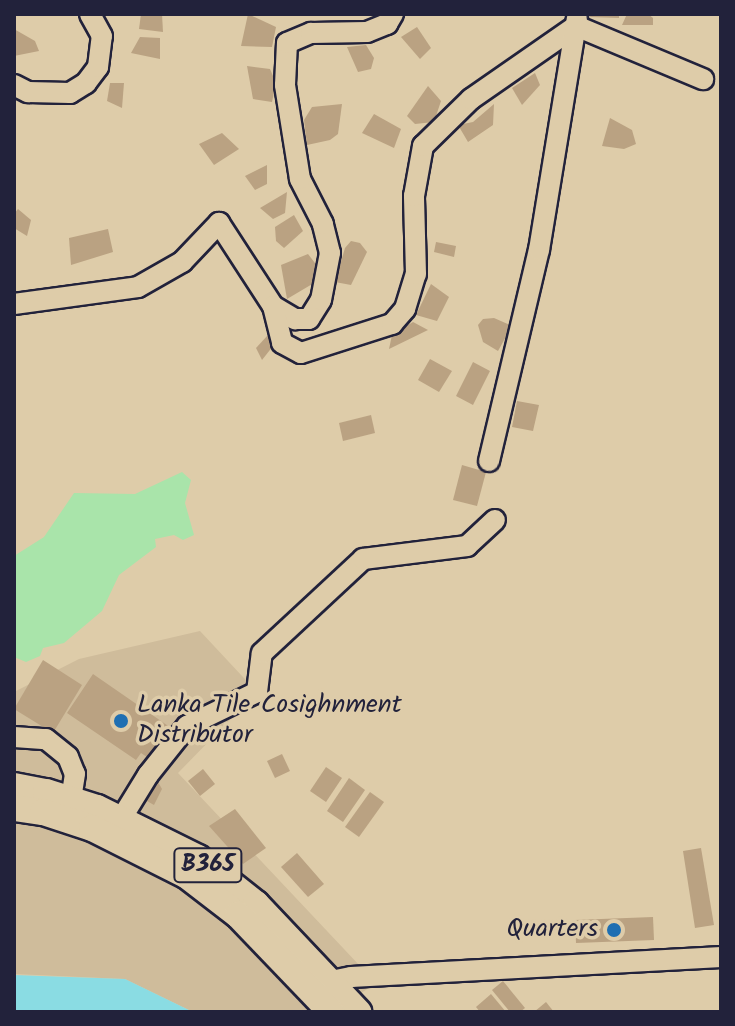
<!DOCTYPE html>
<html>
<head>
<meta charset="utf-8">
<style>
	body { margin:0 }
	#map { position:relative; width:735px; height:1026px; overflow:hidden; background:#decca9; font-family:Kalam,sans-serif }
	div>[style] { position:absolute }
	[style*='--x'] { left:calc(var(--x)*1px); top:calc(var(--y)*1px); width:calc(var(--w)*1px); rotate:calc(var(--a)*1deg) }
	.built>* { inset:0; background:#cfbc9b }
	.green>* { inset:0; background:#a9e4aa }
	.water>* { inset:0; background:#8adce3 }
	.building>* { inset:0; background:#baa282 }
	.roads { filter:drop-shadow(2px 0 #22223b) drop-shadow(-2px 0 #22223b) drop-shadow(0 2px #22223b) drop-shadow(0 -2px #22223b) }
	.minor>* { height:20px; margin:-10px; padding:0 10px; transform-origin:10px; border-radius:10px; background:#decca9 }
	.major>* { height:26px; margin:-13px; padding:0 13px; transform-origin:13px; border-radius:13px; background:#decca9 }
	.dots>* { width:22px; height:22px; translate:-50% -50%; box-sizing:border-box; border:4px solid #decca9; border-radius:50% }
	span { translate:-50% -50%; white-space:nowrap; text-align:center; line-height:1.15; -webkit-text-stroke:7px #decca9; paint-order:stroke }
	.shield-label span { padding:2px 6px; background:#decca9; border:2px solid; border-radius:6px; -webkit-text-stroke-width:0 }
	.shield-label { font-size:24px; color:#22223b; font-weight:700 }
	.poi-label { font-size:26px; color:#22223b }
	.left { translate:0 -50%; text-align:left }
	.right { translate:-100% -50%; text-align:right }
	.frame { position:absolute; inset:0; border:16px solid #22223b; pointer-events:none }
</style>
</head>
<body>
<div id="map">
	<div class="built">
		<i style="clip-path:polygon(200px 631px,257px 692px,178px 773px,376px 983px,333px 1012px,193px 1012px,125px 979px,14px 974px,14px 692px,79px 659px)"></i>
	</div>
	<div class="green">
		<i style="clip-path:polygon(182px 472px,191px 480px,185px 503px,194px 535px,183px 540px,174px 535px,155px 539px,156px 547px,119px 575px,102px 611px,64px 643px,43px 648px,40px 656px,26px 662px,14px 657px,14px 556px,44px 537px,74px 493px,135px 494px)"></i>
	</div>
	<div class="water">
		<i style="clip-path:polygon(14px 975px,125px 979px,193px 1012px,14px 1012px)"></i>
	</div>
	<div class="building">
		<i style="clip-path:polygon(141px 14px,162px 14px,163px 32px,139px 29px)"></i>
		<i style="clip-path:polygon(248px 14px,276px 27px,272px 47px,241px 46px)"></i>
		<i style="clip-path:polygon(591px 14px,619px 14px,619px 18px,590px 17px)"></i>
		<i style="clip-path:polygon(627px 14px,648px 14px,653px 18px,653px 25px,622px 25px)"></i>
		<i style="clip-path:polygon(417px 27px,431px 48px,420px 59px,401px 37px)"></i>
		<i style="clip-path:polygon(14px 29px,35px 41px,39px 51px,14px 56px)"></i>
		<i style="clip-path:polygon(140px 37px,160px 38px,160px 59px,131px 53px)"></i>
		<i style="clip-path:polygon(366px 45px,374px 58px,371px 69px,358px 72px,347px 47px)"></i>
		<i style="clip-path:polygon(247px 66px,270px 69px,276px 83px,272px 102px,253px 99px)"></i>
		<i style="clip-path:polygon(535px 73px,540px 85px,522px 105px,512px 88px)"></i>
		<i style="clip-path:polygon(110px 83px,124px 83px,122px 108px,107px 101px)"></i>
		<i style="clip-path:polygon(428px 86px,441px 101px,434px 122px,415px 124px,407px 116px)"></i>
		<i style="clip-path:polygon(342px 104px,338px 134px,330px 140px,307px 145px,304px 120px,312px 107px)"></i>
		<i style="clip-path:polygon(494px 104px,493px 125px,468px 142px,458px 125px,473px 122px)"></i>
		<i style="clip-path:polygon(374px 114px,401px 129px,394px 148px,362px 133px)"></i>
		<i style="clip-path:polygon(610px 118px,632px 130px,636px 144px,624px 149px,602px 146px)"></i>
		<i style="clip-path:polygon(222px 133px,239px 149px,214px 165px,199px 144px)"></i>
		<i style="clip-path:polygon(267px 165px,267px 184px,255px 190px,245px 176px)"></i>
		<i style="clip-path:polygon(287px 192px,285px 213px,273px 219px,260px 208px)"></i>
		<i style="clip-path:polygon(18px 209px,31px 220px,27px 236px,14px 228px,14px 214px)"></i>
		<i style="clip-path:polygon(294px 215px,303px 231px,284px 248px,276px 241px,275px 227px)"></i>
		<i style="clip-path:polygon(108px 229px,113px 252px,71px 265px,69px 238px)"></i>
		<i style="clip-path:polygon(351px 241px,360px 243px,367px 252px,351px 285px,335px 282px,345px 248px)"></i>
		<i style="clip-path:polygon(436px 242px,456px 246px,454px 257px,434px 252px)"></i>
		<i style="clip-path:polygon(308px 254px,318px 267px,314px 283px,287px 299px,281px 265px)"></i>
		<i style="clip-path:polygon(431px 284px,449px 297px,437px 321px,416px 315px)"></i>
		<i style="clip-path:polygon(494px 318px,512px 326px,498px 351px,483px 342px,478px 325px,483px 319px)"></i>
		<i style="clip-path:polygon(413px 322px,428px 330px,389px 349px,392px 335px)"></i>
		<i style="clip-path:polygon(268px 335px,277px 341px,262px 360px,256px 348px)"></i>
		<i style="clip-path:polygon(430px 359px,452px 371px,439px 392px,418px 380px)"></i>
		<i style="clip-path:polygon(473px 362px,490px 371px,473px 405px,456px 396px)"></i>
		<i style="clip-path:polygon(517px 401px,539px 405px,533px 431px,512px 427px)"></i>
		<i style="clip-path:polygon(371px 415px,375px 433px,343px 441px,339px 423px)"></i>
		<i style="clip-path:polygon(462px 465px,486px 472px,477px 506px,453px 500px)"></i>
		<i style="clip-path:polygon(43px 660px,82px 685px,53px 733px,14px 709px)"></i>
		<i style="clip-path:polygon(93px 674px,174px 730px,153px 761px,141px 753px,136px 760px,67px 713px)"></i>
		<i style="clip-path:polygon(282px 754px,290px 771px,275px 778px,267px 761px)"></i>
		<i style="clip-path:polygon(326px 767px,342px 778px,326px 802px,310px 791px)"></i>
		<i style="clip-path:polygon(203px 769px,215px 784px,200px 796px,188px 781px)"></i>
		<i style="clip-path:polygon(349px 778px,365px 790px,343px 822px,327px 811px)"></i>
		<i style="clip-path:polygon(158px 782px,162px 789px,154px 805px,147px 801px)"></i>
		<i style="clip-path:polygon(370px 792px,384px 802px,359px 837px,345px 827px)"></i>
		<i style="clip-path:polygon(235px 809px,266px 848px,243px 864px,209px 826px)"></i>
		<i style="clip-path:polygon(701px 848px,714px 925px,695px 928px,683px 851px)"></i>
		<i style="clip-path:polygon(297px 853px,324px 884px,308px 897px,281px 867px)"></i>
		<i style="clip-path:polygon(653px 917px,654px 940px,576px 943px,575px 920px)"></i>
		<i style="clip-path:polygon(503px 981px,525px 1008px,520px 1012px,510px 1012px,492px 990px)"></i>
		<i style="clip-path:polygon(491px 994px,506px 1012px,480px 1012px,476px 1007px)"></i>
		<i style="clip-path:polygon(546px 1002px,554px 1012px,534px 1012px)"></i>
	</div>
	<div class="roads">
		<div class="minor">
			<i style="--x:14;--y:85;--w:16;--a:27"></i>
			<i style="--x:28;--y:92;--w:42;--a:1.4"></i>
			<i style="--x:70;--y:93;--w:19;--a:-32"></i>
			<i style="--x:86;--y:83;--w:20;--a:-53"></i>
			<i style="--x:98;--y:67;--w:31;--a:-83"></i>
			<i style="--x:102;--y:36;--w:25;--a:-119"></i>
			<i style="--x:14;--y:304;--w:125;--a:-7.8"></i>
			<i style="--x:138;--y:287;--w:51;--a:-29.6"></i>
			<i style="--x:182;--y:262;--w:54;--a:-46.5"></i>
			<i style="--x:219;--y:223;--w:99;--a:57"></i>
			<i style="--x:273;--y:306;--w:26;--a:31"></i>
			<i style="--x:295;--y:319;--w:14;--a:0"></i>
			<i style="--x:309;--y:319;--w:22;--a:-58"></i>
			<i style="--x:321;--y:300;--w:48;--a:-79.2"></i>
			<i style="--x:330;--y:253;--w:30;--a:-104"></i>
			<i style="--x:323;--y:224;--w:51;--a:-117.1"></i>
			<i style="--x:300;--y:179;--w:95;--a:-99.1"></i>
			<i style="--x:285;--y:85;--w:42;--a:-87.3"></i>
			<i style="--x:287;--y:43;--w:26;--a:-23"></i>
			<i style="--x:311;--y:33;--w:56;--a:-1"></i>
			<i style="--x:367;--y:32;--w:22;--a:-22"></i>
			<i style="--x:387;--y:24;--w:12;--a:-59"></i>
			<i style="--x:273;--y:306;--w:38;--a:76"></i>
			<i style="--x:282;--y:343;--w:21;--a:28"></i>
			<i style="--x:301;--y:353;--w:96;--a:-17.7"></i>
			<i style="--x:392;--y:324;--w:20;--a:-49"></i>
			<i style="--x:405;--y:309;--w:37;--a:-73"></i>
			<i style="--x:416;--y:274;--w:78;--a:-91.5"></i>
			<i style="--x:414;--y:196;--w:51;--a:-79.8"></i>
			<i style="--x:423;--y:146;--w:67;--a:-44.4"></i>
			<i style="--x:471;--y:99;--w:128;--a:-34.8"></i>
			<i style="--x:576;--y:26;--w:138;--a:22.7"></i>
			<i style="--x:489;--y:461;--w:217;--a:-76.7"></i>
			<i style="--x:539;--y:250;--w:235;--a:-80.7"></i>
			<i style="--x:14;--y:737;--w:32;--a:4"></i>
			<i style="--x:46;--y:739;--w:28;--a:39"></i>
			<i style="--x:68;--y:757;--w:18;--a:68"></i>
			<i style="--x:75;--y:774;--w:25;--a:99"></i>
			<i style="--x:121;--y:819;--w:52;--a:-58.5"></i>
			<i style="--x:148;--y:775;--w:63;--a:-51.5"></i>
			<i style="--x:187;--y:726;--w:78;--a:-25.9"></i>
			<i style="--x:257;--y:692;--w:39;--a:-83"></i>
			<i style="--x:262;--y:653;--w:138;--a:-42.9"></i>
			<i style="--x:363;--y:559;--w:105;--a:-7.1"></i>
			<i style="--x:467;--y:546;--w:38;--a:-43"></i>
			<i style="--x:322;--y:990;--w:13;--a:-45"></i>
			<i style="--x:331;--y:981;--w:20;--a:-11"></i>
			<i style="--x:351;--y:977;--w:371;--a:-3.1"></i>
		</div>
		<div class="major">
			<i style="--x:14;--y:786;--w:33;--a:11"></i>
			<i style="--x:46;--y:792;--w:53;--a:17.4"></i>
			<i style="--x:97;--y:808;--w:113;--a:26.3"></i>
			<i style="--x:198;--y:858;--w:74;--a:38.4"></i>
			<i style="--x:256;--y:904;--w:149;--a:46.6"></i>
			<i style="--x:14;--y:808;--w:29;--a:8"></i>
			<i style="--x:43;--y:812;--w:52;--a:18.1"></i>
			<i style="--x:92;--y:828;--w:105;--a:26.6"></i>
			<i style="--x:186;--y:875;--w:66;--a:37.6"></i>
			<i style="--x:238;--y:915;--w:134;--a:46.2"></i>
		</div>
	</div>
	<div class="dots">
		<i style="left:121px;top:721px;background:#1f6fb2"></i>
		<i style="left:614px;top:930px;background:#1f6fb2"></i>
	</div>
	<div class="shield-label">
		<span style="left:208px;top:865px">B365</span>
	</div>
	<div class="poi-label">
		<span class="left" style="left:137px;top:721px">Lanka Tile Cosighnment<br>Distributor</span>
		<span class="right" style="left:598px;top:930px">Quarters</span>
	</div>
	<div class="frame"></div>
</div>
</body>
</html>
